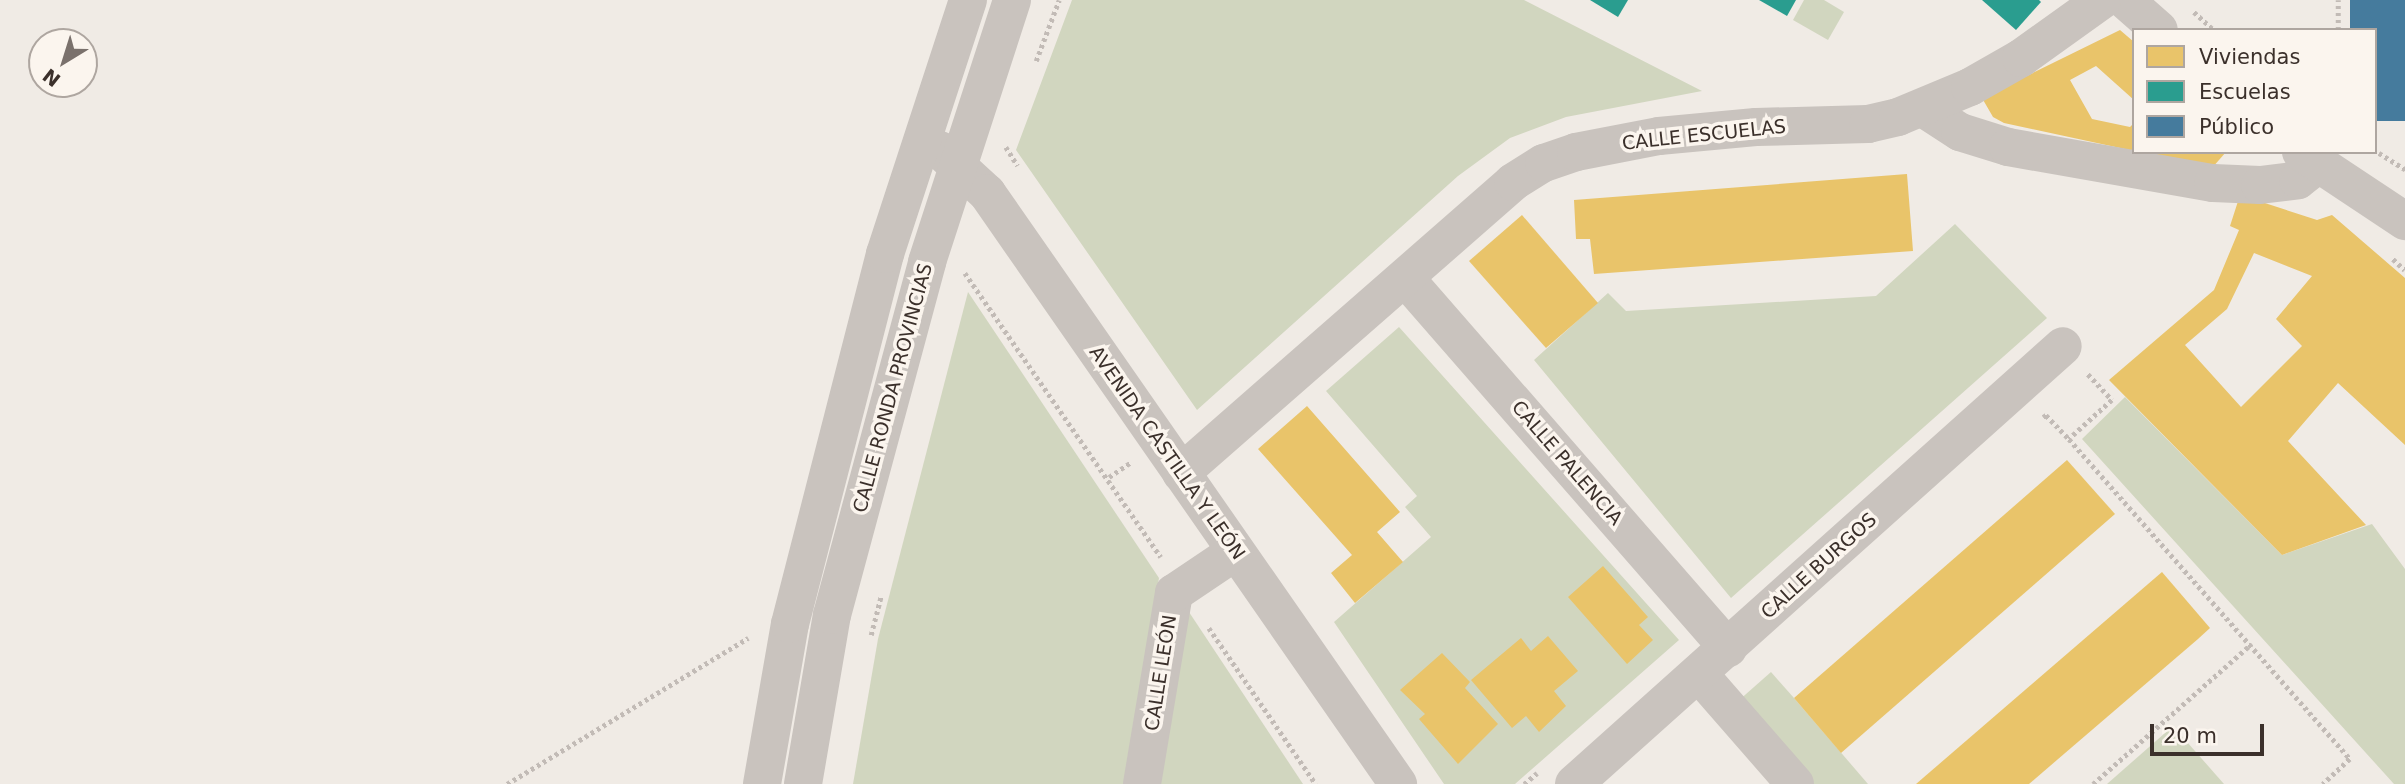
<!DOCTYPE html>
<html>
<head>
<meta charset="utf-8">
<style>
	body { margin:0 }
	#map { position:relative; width:2405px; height:784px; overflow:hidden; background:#f0ebe5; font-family:"DejaVu Sans",sans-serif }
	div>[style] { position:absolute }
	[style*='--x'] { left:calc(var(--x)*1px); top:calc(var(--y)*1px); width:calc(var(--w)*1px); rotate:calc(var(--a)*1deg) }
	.green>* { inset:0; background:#d1d6bf }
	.homes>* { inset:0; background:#e9c46a }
	.schools>* { inset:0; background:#2a9d8f }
	.public>* { inset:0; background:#457b9d }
	.path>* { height:4.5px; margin-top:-2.25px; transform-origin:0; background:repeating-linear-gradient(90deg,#c2bbb6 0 3.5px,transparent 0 7px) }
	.street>* { height:38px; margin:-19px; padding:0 19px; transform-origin:19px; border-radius:19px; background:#c9c3be }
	span { translate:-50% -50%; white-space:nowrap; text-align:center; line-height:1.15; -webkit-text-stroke:7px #fbf5ee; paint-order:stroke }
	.street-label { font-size:19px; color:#3b302b }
	.legend { position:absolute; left:2132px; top:28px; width:245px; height:126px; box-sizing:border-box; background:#fbf5ee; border:2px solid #aea6a0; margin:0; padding:9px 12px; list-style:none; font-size:21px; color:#3b302b }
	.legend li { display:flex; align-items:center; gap:14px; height:35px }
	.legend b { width:35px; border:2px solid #aea6a0 }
	.north { position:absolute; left:28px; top:28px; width:70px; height:70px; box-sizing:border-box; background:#fbf5ee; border:2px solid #aea6a0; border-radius:50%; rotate:218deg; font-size:19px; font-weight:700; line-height:28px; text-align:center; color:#3b302b }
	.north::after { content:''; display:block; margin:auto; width:24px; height:32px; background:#7a716c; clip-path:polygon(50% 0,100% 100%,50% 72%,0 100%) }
	.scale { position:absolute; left:2150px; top:724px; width:114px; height:32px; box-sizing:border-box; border:4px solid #3b302b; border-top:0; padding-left:9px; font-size:21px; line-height:24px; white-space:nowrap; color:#3b302b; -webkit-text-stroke:5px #fbf5ee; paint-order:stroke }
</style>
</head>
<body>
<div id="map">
	<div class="green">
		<i style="clip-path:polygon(1072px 0,1524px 0,1702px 91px,1566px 117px,1510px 138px,1458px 176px,1197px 410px,1016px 150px)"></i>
		<i style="clip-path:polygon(1804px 0,1824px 0,1844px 12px,1828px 40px,1793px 20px)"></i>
		<i style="clip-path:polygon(1955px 224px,2047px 318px,1731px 598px,1534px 360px,1608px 293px,1626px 311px,1876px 296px)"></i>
		<i style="clip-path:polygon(968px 292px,1159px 578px,1124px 784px,853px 784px,878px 639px)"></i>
		<i style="clip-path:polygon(1399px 327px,1679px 640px,1515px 784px,1444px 784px,1334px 622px,1431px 537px,1405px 507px,1417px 496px,1326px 391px)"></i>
		<i style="clip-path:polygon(2125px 397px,2282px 555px,2372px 524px,2405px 569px,2405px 784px,2394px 784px,2082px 439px)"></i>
		<i style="clip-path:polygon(1185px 606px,1303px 784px,1154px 784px)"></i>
		<i style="clip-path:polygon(1771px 672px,1794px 698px,1868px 784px,1810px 784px,1737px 702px)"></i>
		<i style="clip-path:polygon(2173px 726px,2224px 784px,2107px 784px)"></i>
	</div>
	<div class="homes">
		<i style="clip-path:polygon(2120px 30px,2134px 42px,2134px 100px,2096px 66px,2070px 80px,2092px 119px,2130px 127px,2134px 123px,2134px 151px,2004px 123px,1993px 117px,1982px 98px)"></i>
		<i style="clip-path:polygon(2141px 152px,2226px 152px,2212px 168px)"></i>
		<i style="clip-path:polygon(1907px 174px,1913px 251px,1594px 274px,1590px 239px,1576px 239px,1574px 200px)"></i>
		<i style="clip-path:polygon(evenodd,2240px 195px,2317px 220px,2332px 215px,2405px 278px,2405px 445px,2338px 383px,2288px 441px,2366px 525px,2282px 555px,2109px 380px,2214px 290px,2239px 230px,2230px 226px,2240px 195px,2254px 253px,2312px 276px,2276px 319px,2302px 346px,2241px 407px,2185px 345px,2227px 309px,2254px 253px)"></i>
		<i style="clip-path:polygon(1522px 215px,1598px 303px,1546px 348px,1469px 261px)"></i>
		<i style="clip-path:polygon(1307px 406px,1400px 512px,1377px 532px,1403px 562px,1355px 603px,1331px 573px,1352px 555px,1258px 449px)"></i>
		<i style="clip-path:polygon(2067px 460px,2115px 514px,1841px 753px,1794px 698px)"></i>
		<i style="clip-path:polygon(1603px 566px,1648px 617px,1639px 625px,1653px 640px,1627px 664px,1568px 597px)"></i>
		<i style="clip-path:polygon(2162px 572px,2210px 628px,2198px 639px,2029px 784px,1916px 784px)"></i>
		<i style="clip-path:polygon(1548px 636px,1578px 671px,1554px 691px,1566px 706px,1539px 732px,1526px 716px,1512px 728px,1471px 680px,1521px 638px,1531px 651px)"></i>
		<i style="clip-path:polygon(1442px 653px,1470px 682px,1465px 688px,1498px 724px,1458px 764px,1419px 719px,1425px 714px,1400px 690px)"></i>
	</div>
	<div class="schools">
		<i style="clip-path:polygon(1590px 0,1628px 0,1618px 17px)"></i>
		<i style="clip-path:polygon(1759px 0,1796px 0,1787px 16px)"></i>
		<i style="clip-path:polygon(1982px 0,2039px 0,2041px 2px,2016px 30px)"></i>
	</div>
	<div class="public">
		<i style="clip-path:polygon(2350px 0,2405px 0,2405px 121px,2375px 121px,2375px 30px,2350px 30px)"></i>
	</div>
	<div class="path">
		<i style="--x:2194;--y:12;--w:27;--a:42"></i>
		<i style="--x:2338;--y:30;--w:30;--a:-90"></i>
		<i style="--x:1036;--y:61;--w:65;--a:-69.3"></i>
		<i style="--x:1006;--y:147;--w:22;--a:58"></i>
		<i style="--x:2379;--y:153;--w:31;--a:32"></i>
		<i style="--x:2393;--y:259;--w:16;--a:43"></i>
		<i style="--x:965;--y:273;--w:345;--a:55.4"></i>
		<i style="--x:2088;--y:374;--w:35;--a:47"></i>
		<i style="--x:2112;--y:400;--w:58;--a:137.8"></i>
		<i style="--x:2069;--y:439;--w:426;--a:48.7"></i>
		<i style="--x:2350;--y:759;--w:37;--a:137"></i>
		<i style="--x:2043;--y:417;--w:4;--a:-34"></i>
		<i style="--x:2046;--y:415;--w:33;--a:46"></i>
		<i style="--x:1109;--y:477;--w:25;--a:-34"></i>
		<i style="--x:1209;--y:628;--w:189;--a:55.6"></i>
		<i style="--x:871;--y:635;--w:40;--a:-75.6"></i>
		<i style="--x:507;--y:784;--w:282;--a:-31.2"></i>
		<i style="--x:1524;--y:784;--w:17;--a:-40"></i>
		<i style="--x:2093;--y:784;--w:211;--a:-41.5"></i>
	</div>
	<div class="street">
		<i style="--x:2125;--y:0;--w:45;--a:41.4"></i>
		<i style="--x:1923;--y:108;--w:44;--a:33"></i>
		<i style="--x:1960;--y:132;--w:50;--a:17.4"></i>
		<i style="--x:2008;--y:147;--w:208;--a:10"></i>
		<i style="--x:2213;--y:183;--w:47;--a:2.4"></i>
		<i style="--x:2260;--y:185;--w:38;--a:-7"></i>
		<i style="--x:2298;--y:180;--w:24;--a:-38"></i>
		<i style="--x:940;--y:150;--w:64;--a:42.5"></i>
		<i style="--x:987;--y:193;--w:720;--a:55.18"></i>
		<i style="--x:2301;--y:152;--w:125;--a:33.6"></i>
		<i style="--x:1406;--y:279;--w:490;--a:48.9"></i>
		<i style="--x:1181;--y:473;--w:441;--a:-41.2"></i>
		<i style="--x:1513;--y:182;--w:36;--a:-32"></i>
		<i style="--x:1544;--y:163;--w:34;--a:-19"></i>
		<i style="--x:1576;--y:152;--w:85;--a:-10.9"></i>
		<i style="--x:1659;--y:136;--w:97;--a:-5.3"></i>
		<i style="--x:1756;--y:127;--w:112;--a:-1.5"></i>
		<i style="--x:1868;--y:124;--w:31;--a:-13"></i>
		<i style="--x:1898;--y:117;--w:78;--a:-22.6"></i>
		<i style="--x:1970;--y:87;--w:59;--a:-29.6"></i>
		<i style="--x:2021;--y:58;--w:100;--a:-35.6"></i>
		<i style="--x:1699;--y:674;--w:146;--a:48.9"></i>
		<i style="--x:762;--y:784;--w:162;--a:-80.1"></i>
		<i style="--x:790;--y:624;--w:382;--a:-75.6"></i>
		<i style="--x:885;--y:254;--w:267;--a:-71.9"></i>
		<i style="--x:803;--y:784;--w:171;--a:-80.3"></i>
		<i style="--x:832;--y:615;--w:366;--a:-74.9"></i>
		<i style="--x:927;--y:262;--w:275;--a:-72"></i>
		<i style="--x:1142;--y:784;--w:194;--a:-80.5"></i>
		<i style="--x:1174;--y:593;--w:73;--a:-33.9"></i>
		<i style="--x:1574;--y:784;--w:656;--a:-41.85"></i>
	</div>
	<div class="street-label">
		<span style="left:1704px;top:135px;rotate:-6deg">CALLE ESCUELAS</span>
		<span style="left:893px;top:388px;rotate:-75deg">CALLE RONDA PROVINCIAS</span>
		<span style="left:1167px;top:453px;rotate:55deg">AVENIDA CASTILLA Y LEÓN</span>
		<span style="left:1567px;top:463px;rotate:49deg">CALLE PALENCIA</span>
		<span style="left:1819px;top:566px;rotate:-42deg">CALLE BURGOS</span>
		<span style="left:1161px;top:673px;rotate:-81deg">CALLE LEÓN</span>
	</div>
	<ul class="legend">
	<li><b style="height:19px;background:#e9c46a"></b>Viviendas</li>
	<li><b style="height:19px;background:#2a9d8f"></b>Escuelas</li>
	<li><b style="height:19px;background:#457b9d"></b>Público</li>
	</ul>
	<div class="north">N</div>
	<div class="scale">20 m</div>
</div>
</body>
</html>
